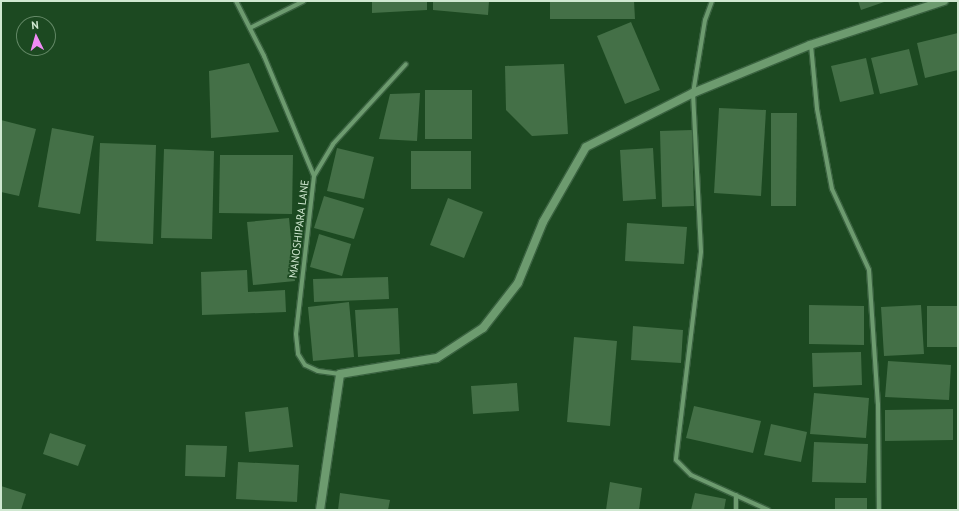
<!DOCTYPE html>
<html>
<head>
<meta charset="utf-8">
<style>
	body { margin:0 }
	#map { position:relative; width:959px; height:511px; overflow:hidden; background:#1c4921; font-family:"PT Sans",sans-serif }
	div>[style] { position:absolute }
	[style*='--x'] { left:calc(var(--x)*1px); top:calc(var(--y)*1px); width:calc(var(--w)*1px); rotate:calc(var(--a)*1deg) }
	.building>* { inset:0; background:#447047 }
	.roads { filter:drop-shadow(1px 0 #3a6240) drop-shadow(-1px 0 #3a6240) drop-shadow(0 1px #3a6240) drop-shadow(0 -1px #3a6240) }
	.street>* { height:4px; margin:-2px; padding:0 2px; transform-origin:2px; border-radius:2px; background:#6d9b6f }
	.secondary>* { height:8px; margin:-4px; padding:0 4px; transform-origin:4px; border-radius:4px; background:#6d9b6f }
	span { translate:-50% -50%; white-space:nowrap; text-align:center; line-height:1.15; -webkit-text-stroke:3.5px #1c4921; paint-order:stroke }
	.street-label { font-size:11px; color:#d0e8d1 }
	.frame { position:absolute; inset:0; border:2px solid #d0e8d1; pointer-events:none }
	.north { position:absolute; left:16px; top:16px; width:40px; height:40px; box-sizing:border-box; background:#1c4921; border:1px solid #648967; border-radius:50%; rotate:355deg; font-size:11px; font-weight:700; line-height:16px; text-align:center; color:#d0e8d1 }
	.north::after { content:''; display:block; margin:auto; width:14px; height:18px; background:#f18bf5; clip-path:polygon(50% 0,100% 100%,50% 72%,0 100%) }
</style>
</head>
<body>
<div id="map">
	<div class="building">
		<i style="clip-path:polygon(372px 1px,427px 1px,427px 10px,372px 13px)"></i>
		<i style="clip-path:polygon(433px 1px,489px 1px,488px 15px,433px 10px)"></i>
		<i style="clip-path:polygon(550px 1px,634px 1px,635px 19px,550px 19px)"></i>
		<i style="clip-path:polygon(858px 1px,887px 1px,861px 10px)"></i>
		<i style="clip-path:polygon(631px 22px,660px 90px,625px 104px,597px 36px)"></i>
		<i style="clip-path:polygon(958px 33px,958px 70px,925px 78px,917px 43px)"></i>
		<i style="clip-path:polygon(909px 49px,918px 85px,880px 94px,871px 58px)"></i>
		<i style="clip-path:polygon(866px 58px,874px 94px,840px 102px,831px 66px)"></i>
		<i style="clip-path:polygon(249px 63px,279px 132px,211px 138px,209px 71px)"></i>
		<i style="clip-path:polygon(564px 64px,568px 134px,532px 136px,506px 110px,505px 66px)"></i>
		<i style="clip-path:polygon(425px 90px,472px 90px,472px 139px,425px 139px)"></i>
		<i style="clip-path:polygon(420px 93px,417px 141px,379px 139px,390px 94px)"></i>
		<i style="clip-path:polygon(719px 108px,766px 110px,761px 196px,714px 193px)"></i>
		<i style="clip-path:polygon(771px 113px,797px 113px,796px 206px,771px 206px)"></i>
		<i style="clip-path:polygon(1px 120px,36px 129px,19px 196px,1px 192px)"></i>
		<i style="clip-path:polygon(52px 128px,94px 136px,80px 214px,38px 207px)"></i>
		<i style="clip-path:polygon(692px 130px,694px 206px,662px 207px,660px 131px)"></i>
		<i style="clip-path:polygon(100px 143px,156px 145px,153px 244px,96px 241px)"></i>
		<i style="clip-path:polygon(337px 148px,374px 157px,364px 199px,327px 191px)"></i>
		<i style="clip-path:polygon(653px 148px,656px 199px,623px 201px,620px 150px)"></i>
		<i style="clip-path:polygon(164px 149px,214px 151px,212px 239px,161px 238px)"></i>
		<i style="clip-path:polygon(411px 151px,471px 151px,471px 189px,411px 189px)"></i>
		<i style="clip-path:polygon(220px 155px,293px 155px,292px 214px,219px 213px)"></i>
		<i style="clip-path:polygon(324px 196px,364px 208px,354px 239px,314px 228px)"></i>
		<i style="clip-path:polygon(448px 198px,483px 212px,464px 258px,430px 245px)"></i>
		<i style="clip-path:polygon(289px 218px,295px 281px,253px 285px,247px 222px)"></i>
		<i style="clip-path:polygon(627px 223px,687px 227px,684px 264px,625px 261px)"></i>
		<i style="clip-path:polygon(319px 234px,351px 244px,342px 276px,310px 267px)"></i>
		<i style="clip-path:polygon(247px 270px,248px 292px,285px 290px,286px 312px,202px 315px,201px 272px)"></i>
		<i style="clip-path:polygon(388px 277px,389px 299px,314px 302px,313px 279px)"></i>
		<i style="clip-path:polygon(349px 302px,354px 357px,313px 361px,308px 307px)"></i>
		<i style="clip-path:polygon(809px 305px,864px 306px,864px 345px,809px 344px)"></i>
		<i style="clip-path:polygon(921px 305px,924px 354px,884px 356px,881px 307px)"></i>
		<i style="clip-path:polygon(927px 306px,958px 306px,958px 347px,927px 347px)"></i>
		<i style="clip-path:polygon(398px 308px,400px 354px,358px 357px,355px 310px)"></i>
		<i style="clip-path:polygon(633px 326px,683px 330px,681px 363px,631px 360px)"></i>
		<i style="clip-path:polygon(574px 337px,617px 341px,610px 426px,567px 422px)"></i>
		<i style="clip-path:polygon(861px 352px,862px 385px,813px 387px,812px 353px)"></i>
		<i style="clip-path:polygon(888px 361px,951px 365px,949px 400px,885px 397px)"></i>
		<i style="clip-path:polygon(517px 383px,519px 411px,473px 414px,471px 386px)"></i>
		<i style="clip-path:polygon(814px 393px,869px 398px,866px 438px,810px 434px)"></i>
		<i style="clip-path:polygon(694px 406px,761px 421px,753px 453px,686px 438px)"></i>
		<i style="clip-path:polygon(288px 407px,293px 447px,249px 452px,245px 412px)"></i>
		<i style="clip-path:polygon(953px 409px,953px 440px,885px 441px,885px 410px)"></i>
		<i style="clip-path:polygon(771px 424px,807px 432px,801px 462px,764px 455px)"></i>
		<i style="clip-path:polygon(50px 433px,86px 445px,78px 466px,43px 454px)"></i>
		<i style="clip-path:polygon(814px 442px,868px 444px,866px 483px,812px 482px)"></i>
		<i style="clip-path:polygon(186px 445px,227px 446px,225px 477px,185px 476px)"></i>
		<i style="clip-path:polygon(238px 462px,299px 465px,297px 502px,236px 499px)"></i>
		<i style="clip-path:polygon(610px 482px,642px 488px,639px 510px,606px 510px)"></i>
		<i style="clip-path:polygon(1px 486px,26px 494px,21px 510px,1px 510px)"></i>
		<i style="clip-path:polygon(340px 493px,390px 500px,388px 510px,338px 510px)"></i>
		<i style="clip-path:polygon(695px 493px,726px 499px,724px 510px,691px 510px)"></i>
		<i style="clip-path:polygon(835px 498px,867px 498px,867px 510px,835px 510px)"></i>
	</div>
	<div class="roads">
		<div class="street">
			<i style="--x:236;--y:1;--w:62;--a:63"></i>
			<i style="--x:264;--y:56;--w:130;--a:67.4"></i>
			<i style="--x:314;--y:176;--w:159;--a:96.5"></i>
			<i style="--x:296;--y:334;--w:20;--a:84"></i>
			<i style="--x:298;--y:354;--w:13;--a:58"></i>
			<i style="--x:305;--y:365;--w:14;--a:25"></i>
			<i style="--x:318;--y:371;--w:22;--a:8"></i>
			<i style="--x:712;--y:1;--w:20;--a:110"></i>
			<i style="--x:705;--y:20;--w:74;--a:99.3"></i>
			<i style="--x:693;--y:93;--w:159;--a:87.1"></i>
			<i style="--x:701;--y:252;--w:209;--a:96.9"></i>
			<i style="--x:676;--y:460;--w:21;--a:45"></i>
			<i style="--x:691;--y:475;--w:85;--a:24.4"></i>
			<i style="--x:250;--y:28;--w:60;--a:-26.6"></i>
			<i style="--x:811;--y:45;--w:64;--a:84.6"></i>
			<i style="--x:817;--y:109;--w:81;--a:79.4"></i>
			<i style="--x:832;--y:189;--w:89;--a:65.4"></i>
			<i style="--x:869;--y:270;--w:134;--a:86.2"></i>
			<i style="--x:878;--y:404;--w:106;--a:89.5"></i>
			<i style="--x:314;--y:176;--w:37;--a:-59"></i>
			<i style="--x:333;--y:144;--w:108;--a:-47.6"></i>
			<i style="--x:736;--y:510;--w:15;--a:-90"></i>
		</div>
		<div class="secondary">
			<i style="--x:320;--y:510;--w:137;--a:-81.6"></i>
			<i style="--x:340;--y:374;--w:98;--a:-9.4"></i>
			<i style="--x:437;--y:358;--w:55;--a:-33.1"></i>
			<i style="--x:483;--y:328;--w:57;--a:-52.1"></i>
			<i style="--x:518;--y:283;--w:66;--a:-67.7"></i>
			<i style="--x:543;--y:222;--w:86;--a:-60.2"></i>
			<i style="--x:586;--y:147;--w:120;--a:-26.8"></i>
			<i style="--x:693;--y:93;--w:126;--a:-22.3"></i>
			<i style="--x:810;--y:45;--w:141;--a:-18.2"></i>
		</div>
	</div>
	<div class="street-label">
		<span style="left:299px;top:229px;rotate:-83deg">MANOSHIPARA LANE</span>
	</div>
	<div class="frame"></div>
	<div class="north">N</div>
</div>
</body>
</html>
